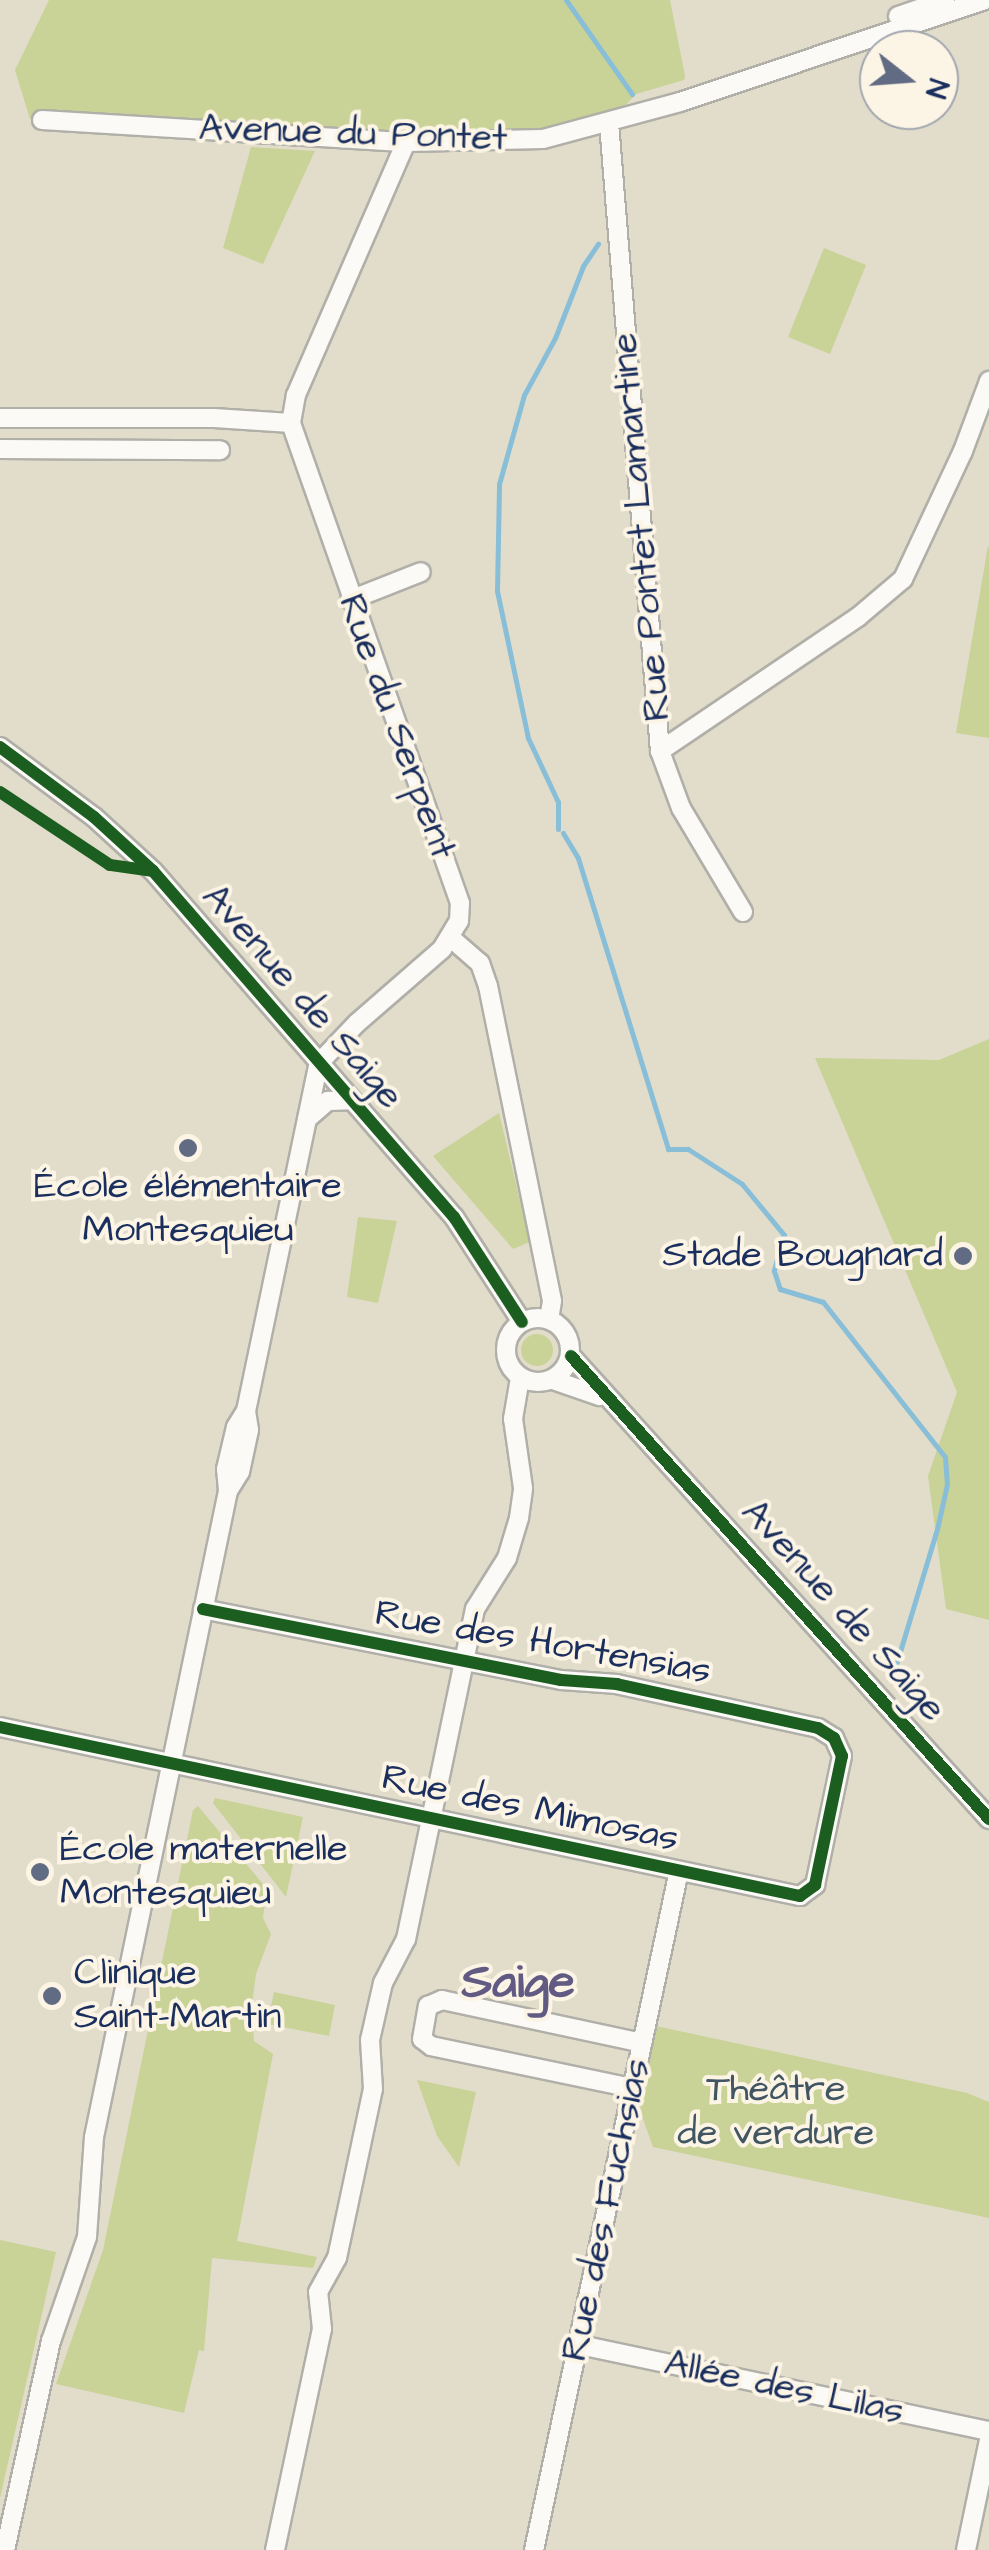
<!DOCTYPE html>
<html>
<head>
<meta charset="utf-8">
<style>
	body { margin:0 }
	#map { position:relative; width:989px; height:2550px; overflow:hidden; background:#e2ddcb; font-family:"Architects Daughter",sans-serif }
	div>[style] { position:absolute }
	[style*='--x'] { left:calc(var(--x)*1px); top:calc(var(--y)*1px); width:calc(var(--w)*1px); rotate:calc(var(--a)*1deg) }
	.green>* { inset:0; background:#c9d297 }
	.round { border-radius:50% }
	.stream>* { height:5px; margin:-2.5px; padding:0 2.5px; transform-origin:2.5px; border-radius:2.5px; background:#88bed7 }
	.roads { filter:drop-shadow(2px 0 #b0afa8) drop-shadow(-2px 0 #b0afa8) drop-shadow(0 2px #b0afa8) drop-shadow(0 -2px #b0afa8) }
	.minor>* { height:18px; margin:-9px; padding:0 9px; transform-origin:9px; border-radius:9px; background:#fbfaf7 }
	.minor>.ring { margin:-9px; padding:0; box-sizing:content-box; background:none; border:18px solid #fbfaf7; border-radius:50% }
	.cycleway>* { height:12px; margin:-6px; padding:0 6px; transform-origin:6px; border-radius:6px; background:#1b5e20 }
	.dots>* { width:28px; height:28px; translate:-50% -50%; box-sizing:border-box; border:5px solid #fcf5e5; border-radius:50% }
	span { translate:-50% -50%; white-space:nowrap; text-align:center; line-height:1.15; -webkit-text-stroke:8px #fcf5e5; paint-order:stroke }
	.street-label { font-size:38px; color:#1b2f5e }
	.poi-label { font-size:38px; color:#1b2f5e }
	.right { translate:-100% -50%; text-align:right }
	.left { translate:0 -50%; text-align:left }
	.park-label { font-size:38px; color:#415662 }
	.district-label { font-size:48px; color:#615b84; font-weight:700 }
	.north { position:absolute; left:859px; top:30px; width:100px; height:100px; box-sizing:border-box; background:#fcf5e5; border:2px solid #a2a6af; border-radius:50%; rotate:107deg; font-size:28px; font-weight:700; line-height:40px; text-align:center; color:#1b2f5e }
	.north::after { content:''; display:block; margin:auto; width:35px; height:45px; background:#616c84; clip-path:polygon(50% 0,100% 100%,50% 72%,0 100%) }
</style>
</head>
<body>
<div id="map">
	<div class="green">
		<i style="clip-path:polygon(49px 0,670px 0,685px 76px,684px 80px,636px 94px,609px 123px,543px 139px,30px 119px,15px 70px)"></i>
		<i style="clip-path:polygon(251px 147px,315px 151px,263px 264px,223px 248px)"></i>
		<i style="clip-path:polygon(824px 248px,866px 265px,830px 354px,788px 337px)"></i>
		<i style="clip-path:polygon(988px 546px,989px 547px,989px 738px,956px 733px)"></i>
		<i style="clip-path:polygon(989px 1039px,989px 1620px,946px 1609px,928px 1476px,957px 1392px,815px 1058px,939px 1060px)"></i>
		<i style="clip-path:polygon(499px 1113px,530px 1242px,513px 1249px,433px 1156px)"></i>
		<i style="clip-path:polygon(358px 1217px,397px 1221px,378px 1303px,347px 1297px)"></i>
		<i class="round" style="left:521px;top:1334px;width:32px;height:32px"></i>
		<i style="clip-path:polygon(215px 1798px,303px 1817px,286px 1897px,213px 1803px)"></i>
		<i style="clip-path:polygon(198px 1806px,267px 1889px,263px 1918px,271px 1934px,256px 1974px,252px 2004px,254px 2041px,273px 2054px,237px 2241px,317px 2257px,313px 2268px,212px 2258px,204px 2351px,199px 2350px,184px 2413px,56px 2384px,103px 2250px,193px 1810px)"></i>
		<i style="clip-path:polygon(274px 1992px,335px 2005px,329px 2036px,267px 2024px)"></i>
		<i style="clip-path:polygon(656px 2026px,967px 2093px,989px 2102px,989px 2218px,653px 2147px,637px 2102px)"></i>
		<i style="clip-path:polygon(417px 2080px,476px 2092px,459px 2167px,437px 2136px)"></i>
		<i style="clip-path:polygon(0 2240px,56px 2252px,0 2498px)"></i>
	</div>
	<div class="stream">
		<i style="--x:566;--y:0;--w:115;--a:54.9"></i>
		<i style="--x:558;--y:829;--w:27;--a:-90"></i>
		<i style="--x:558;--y:802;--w:71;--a:-115.1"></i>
		<i style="--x:528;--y:738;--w:150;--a:-101.9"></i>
		<i style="--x:497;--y:591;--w:107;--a:-88.9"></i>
		<i style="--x:499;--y:484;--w:92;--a:-74.3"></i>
		<i style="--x:524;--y:395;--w:65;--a:-61.5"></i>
		<i style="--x:555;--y:338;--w:77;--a:-68.7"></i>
		<i style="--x:583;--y:266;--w:27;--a:-56"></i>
		<i style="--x:563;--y:833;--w:29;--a:59"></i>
		<i style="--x:578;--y:858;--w:305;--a:72.8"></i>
		<i style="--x:668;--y:1149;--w:20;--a:0"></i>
		<i style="--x:688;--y:1149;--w:64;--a:32.9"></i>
		<i style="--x:742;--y:1184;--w:66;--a:50.5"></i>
		<i style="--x:784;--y:1235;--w:37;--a:106"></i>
		<i style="--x:774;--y:1271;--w:19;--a:72"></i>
		<i style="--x:780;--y:1289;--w:45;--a:16.8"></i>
		<i style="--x:823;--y:1302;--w:197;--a:51.8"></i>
		<i style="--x:945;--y:1457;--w:27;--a:86"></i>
		<i style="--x:947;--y:1484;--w:46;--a:102.5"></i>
		<i style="--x:937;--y:1529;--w:156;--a:106.8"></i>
	</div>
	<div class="roads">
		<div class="minor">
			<i style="--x:898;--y:16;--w:50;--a:-18.8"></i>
			<i style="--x:42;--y:120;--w:365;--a:3.5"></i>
			<i style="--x:406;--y:142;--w:137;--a:-1.3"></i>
			<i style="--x:543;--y:139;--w:142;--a:-15.1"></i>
			<i style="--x:680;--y:102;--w:321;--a:-18.5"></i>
			<i style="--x:609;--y:123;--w:630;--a:85.36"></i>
			<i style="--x:660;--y:751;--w:61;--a:69.8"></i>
			<i style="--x:681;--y:808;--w:121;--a:59.2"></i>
			<i style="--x:0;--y:418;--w:214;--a:0"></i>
			<i style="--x:214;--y:418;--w:77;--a:3.7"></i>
			<i style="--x:0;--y:449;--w:220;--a:0.3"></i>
			<i style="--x:350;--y:600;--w:76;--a:-21.5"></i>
			<i style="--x:0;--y:747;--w:117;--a:36.7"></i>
			<i style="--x:94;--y:817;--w:80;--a:42.5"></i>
			<i style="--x:153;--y:871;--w:459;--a:49"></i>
			<i style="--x:454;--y:1217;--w:125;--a:57.1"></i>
			<i style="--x:660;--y:751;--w:239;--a:-34.1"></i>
			<i style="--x:858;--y:617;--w:59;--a:-40.2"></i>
			<i style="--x:903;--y:579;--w:141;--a:-64.9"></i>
			<i style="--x:963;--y:451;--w:75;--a:-69.6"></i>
			<i style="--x:452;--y:939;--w:37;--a:41"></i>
			<i style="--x:480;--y:963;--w:24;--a:71"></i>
			<i style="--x:488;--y:986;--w:321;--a:78.5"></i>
			<i style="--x:552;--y:1301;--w:18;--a:99"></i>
			<i style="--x:319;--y:1063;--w:55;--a:-46.5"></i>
			<i style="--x:357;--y:1023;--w:113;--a:-41"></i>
			<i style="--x:442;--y:949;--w:33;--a:-59"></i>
			<i style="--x:459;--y:921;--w:18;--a:-87"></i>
			<i style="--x:460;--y:903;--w:509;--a:-109.4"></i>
			<i style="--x:291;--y:423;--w:28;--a:-80"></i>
			<i style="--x:296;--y:395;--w:276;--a:-66.5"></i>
			<i style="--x:307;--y:1119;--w:28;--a:-41"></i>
			<i style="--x:328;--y:1101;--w:24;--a:-2"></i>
			<i class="ring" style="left:506px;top:1318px;width:46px;height:46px"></i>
			<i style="--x:571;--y:1356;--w:624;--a:47.92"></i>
			<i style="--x:553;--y:1380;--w:49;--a:19.2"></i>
			<i style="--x:228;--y:1491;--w:22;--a:-58"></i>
			<i style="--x:240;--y:1472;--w:43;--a:-77.9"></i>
			<i style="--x:249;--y:1430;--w:19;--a:-99"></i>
			<i style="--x:246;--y:1411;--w:356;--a:-78.2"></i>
			<i style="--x:0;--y:1727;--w:818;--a:11.93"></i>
			<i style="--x:800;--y:1896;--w:19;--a:-36"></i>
			<i style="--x:815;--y:1885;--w:132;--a:-78.2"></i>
			<i style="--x:842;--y:1756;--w:20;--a:-114"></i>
			<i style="--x:834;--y:1738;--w:19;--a:-148"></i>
			<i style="--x:818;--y:1728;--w:206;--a:-167.7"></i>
			<i style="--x:617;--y:1684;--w:56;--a:-175.9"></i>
			<i style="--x:561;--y:1680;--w:365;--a:-168.8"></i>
			<i style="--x:632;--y:2088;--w:205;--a:-168.2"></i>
			<i style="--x:431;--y:2046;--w:11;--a:-142"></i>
			<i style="--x:422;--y:2039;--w:34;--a:-80"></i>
			<i style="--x:428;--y:2006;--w:15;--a:-23"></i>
			<i style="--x:442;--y:2000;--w:205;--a:12.1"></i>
			<i style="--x:580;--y:2345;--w:418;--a:11.9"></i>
			<i style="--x:5;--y:2550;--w:214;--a:-77.6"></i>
			<i style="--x:51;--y:2341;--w:110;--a:-70.9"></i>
			<i style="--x:87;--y:2237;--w:100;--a:-86"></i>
			<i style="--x:94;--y:2137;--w:660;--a:-78.28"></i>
			<i style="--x:228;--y:1491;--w:22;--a:-95"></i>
			<i style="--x:226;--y:1469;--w:43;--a:-76.6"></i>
			<i style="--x:236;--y:1427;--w:19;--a:-58"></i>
			<i style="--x:275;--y:2550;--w:226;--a:-78"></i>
			<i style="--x:322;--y:2329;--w:37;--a:-96"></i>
			<i style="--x:318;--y:2292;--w:39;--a:-61"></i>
			<i style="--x:337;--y:2258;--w:173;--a:-78"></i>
			<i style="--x:373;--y:2089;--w:49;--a:-93.5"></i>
			<i style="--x:370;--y:2040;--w:58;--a:-77.2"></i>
			<i style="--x:383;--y:1983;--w:50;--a:-62.4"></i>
			<i style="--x:406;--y:1939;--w:337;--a:-78.2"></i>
			<i style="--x:475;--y:1609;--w:60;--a:-57.9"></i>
			<i style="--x:507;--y:1558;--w:42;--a:-73.3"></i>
			<i style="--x:519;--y:1518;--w:30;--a:-82"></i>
			<i style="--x:523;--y:1488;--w:70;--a:-98.2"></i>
			<i style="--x:513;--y:1419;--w:42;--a:-80.3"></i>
			<i style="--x:534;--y:2550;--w:694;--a:-77.95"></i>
			<i style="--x:966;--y:2550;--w:112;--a:-78.2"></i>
		</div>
	</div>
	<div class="cycleway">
		<i style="--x:0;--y:747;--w:117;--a:36.7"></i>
		<i style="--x:94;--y:817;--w:80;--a:42.5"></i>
		<i style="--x:153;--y:871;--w:459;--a:49"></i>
		<i style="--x:454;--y:1217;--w:125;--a:57.1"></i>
		<i style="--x:0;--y:792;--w:132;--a:33.6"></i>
		<i style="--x:110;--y:865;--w:43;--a:7.9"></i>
		<i style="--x:571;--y:1356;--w:624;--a:47.92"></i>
		<i style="--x:0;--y:1727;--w:818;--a:11.93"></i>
		<i style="--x:800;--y:1896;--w:19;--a:-36"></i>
		<i style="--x:815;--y:1885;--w:132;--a:-78.2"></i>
		<i style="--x:842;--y:1756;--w:20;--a:-114"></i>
		<i style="--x:834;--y:1738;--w:19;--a:-148"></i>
		<i style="--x:818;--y:1728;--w:206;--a:-167.7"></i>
		<i style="--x:617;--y:1684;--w:56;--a:-175.9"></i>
		<i style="--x:561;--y:1680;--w:365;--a:-168.8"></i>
	</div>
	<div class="dots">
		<i style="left:188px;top:1148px;background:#616c84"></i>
		<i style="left:963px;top:1256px;background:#616c84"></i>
		<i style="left:40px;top:1872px;background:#616c84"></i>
		<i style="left:52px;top:1996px;background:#616c84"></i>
	</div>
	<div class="street-label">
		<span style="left:353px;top:134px;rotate:2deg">Avenue du Pontet</span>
		<span style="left:642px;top:527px;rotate:-95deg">Rue Pontet Lamartine</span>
		<span style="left:396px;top:727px;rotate:70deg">Rue du Serpent</span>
		<span style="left:302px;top:997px;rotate:49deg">Avenue de Saige</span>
		<span style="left:843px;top:1611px;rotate:48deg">Avenue de Saige</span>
		<span style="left:543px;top:1643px;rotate:10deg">Rue des Hortensias</span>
		<span style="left:530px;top:1809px;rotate:12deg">Rue des Mimosas</span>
		<span style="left:607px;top:2210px;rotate:-78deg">Rue des Fuchsias</span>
		<span style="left:784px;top:2388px;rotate:12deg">Allée des Lilas</span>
	</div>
	<div class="poi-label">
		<span style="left:188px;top:1209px">École élémentaire<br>Montesquieu</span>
		<span class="right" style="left:943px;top:1256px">Stade Bougnard</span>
		<span class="left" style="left:60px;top:1872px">École maternelle<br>Montesquieu</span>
		<span class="left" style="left:74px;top:1996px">Clinique<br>Saint-Martin</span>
	</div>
	<div class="park-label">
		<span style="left:776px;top:2112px">Théâtre<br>de verdure</span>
	</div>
	<div class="district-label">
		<span style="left:518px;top:1984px">Saige</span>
	</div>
	<div class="north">N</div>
</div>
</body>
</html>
